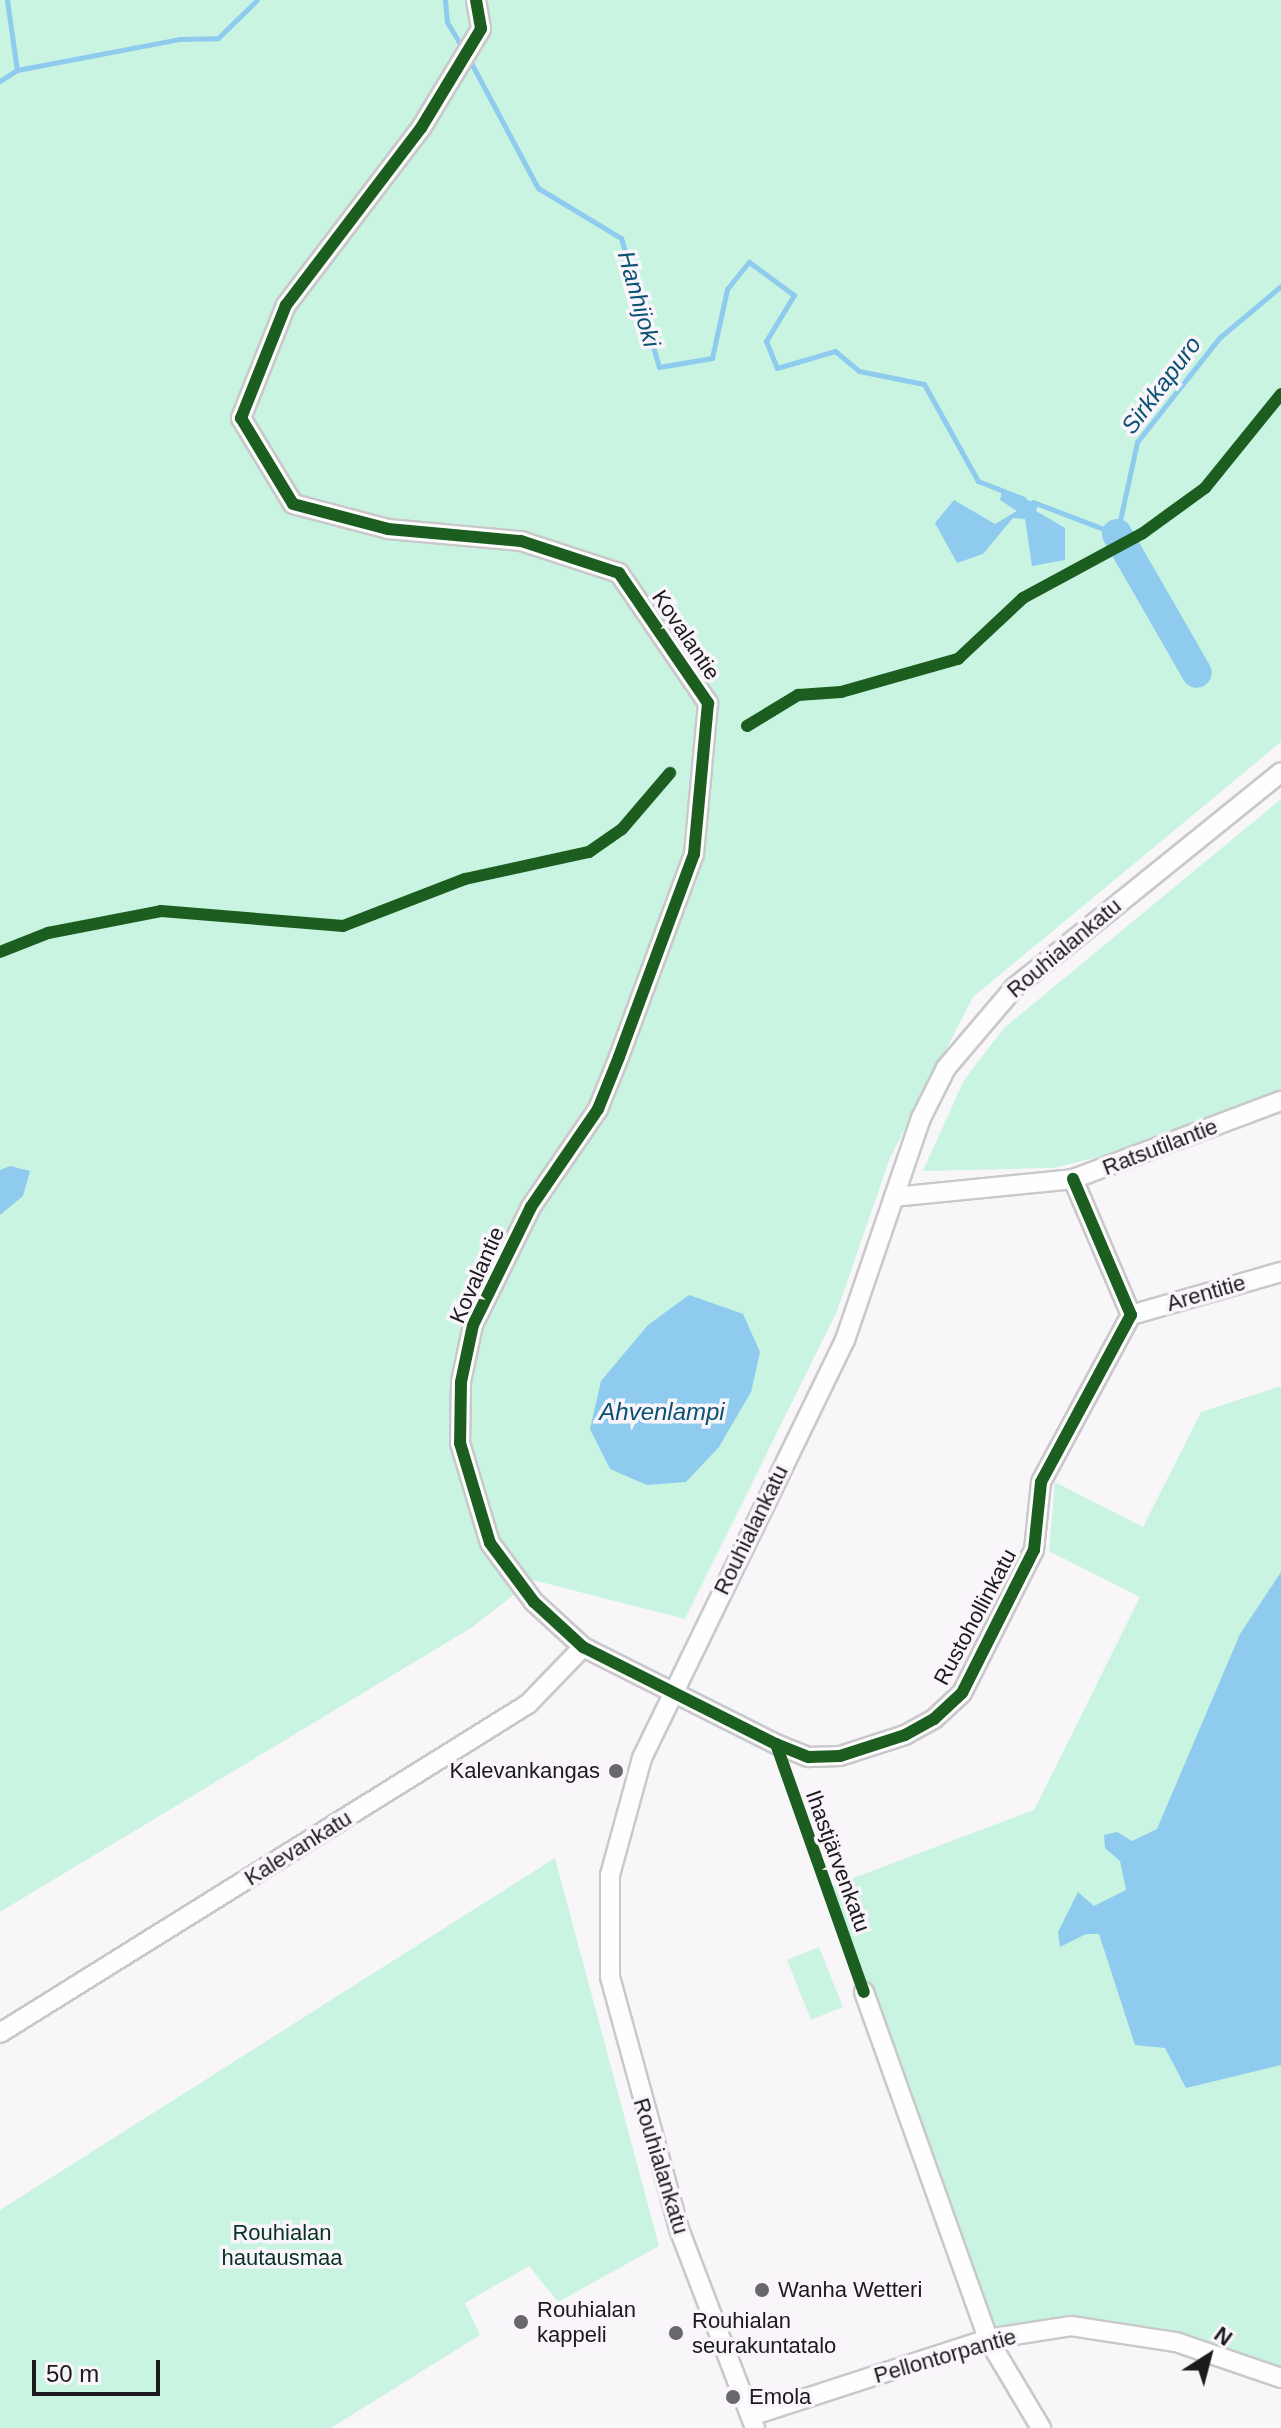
<!DOCTYPE html>
<html>
<head>
<meta charset="utf-8">
<style>
	body { margin:0 }
	#map { position:relative; width:1281px; height:2428px; overflow:hidden; background:#f8f6f9; font-family:Helvetica,sans-serif }
	div>[style] { position:absolute }
	[style*='--x'] { left:calc(var(--x)*1px); top:calc(var(--y)*1px); width:calc(var(--w)*1px); rotate:calc(var(--a)*1deg) }
	.green>* { inset:0; background:#c9f4e1 }
	.water>* { inset:0; background:#8ecbee }
	.stream>* { height:5px; margin:-2.5px; padding:0 2.5px; transform-origin:2.5px; border-radius:2.5px; background:#8ecbee }
	.river>* { height:30px; margin:-15px; padding:0 15px; transform-origin:15px; border-radius:15px; background:#8ecbee }
	.roads { filter:drop-shadow(2px 0 #c9c8ca) drop-shadow(-2px 0 #c9c8ca) drop-shadow(0 2px #c9c8ca) drop-shadow(0 -2px #c9c8ca) }
	.minor>* { height:18px; margin:-9px; padding:0 9px; transform-origin:9px; border-radius:9px; background:#fefefe }
	.cycleway>* { height:12px; margin:-6px; padding:0 6px; transform-origin:6px; border-radius:6px; background:#1b5e20 }
	.dots>* { width:22px; height:22px; translate:-50% -50%; box-sizing:border-box; border:4px solid #f9f5fa; border-radius:50% }
	span { translate:-50% -50%; white-space:nowrap; text-align:center; line-height:1.15; -webkit-text-stroke:7px #f9f5fa; paint-order:stroke }
	.street-label { font-size:22px; color:#1b1a1c }
	.poi-label { font-size:22px; color:#1b1a1c }
	.right { translate:-100% -50%; text-align:right }
	.left { translate:0 -50%; text-align:left }
	.park-label { font-size:22px; color:#063323 }
	.water-label { font-size:24px; color:#095273; font-style:italic }
	.north { position:absolute; left:1169px; top:2316px; width:80px; height:80px; -webkit-text-stroke:6px #f9f5fa; paint-order:stroke; rotate:36deg; font-size:22px; font-weight:700; line-height:32px; text-align:center; color:#1b1a1c }
	.north::after { content:''; display:block; margin:auto; width:28px; height:36px; background:#1b1a1c; clip-path:polygon(50% 0,100% 100%,50% 72%,0 100%) }
	.scale { position:absolute; left:32px; top:2360px; width:128px; height:36px; box-sizing:border-box; border:4px solid #1b1a1c; border-top:0; padding-left:10px; font-size:24px; line-height:28px; white-space:nowrap; color:#1b1a1c; -webkit-text-stroke:6px #f9f5fa; paint-order:stroke }
</style>
</head>
<body>
<div id="map">
	<div class="green">
		<i style="clip-path:polygon(evenodd,0 0,1281px 0,1281px 742px,973px 997px,890px 1158px,837px 1311px,685px 1619px,533px 1580px,471px 1628px,0 1912px,0 0,954px 500px,995px 524px,1038px 504px,1025px 518px,1013px 518px,983px 554px,954px 500px)"></i>
		<i style="clip-path:polygon(1281px 799px,1281px 1101px,1139px 1147px,1053px 1168px,923px 1171px,964px 1080px,1004px 1028px)"></i>
		<i style="clip-path:polygon(1281px 1386px,1281px 2378px,1176px 2342px,1072px 2326px,988px 2339px,827px 1888px,1034px 1810px,1140px 1597px,1049px 1551px,1055px 1482px,1143px 1527px,1201px 1412px)"></i>
		<i style="clip-path:polygon(555px 1858px,659px 2246px,558px 2302px,529px 2266px,465px 2303px,480px 2335px,331px 2428px,0 2428px,0 2210px)"></i>
		<i style="clip-path:polygon(819px 1947px,843px 2007px,811px 2020px,787px 1960px)"></i>
	</div>
	<div class="water">
		<i style="clip-path:polygon(1002px 490px,1038px 504px,1036px 511px,1065px 528px,1065px 560px,1032px 566px,1025px 519px,1013px 518px,983px 554px,957px 563px,935px 523px,954px 500px,995px 524px,1017px 511px,1000px 500px)"></i>
		<i style="clip-path:polygon(10px 1166px,30px 1171px,23px 1196px,0 1215px,0 1170px)"></i>
		<i style="clip-path:polygon(689px 1295px,743px 1314px,760px 1352px,751px 1392px,719px 1447px,686px 1482px,647px 1485px,610px 1469px,590px 1429px,601px 1381px,648px 1325px)"></i>
		<i style="clip-path:polygon(1281px 1572px,1281px 2065px,1186px 2088px,1165px 2048px,1135px 2045px,1099px 1934px,1086px 1934px,1060px 1947px,1058px 1932px,1078px 1892px,1094px 1906px,1126px 1890px,1120px 1861px,1105px 1848px,1104px 1835px,1117px 1832px,1132px 1841px,1157px 1829px,1240px 1634px)"></i>
	</div>
	<div class="stream">
		<i style="--x:7;--y:0;--w:71;--a:81.9"></i>
		<i style="--x:445;--y:0;--w:22;--a:85"></i>
		<i style="--x:447;--y:22;--w:33;--a:59"></i>
		<i style="--x:469;--y:59;--w:146;--a:61.9"></i>
		<i style="--x:538;--y:188;--w:97;--a:31.1"></i>
		<i style="--x:621;--y:238;--w:134;--a:73.6"></i>
		<i style="--x:659;--y:367;--w:54;--a:-9.6"></i>
		<i style="--x:712;--y:358;--w:71;--a:-77.7"></i>
		<i style="--x:727;--y:289;--w:35;--a:-51"></i>
		<i style="--x:749;--y:262;--w:56;--a:36.3"></i>
		<i style="--x:794;--y:295;--w:54;--a:121.3"></i>
		<i style="--x:766;--y:341;--w:29;--a:68"></i>
		<i style="--x:777;--y:368;--w:60;--a:-16.3"></i>
		<i style="--x:835;--y:351;--w:31;--a:40"></i>
		<i style="--x:859;--y:371;--w:66;--a:11.3"></i>
		<i style="--x:924;--y:384;--w:111;--a:60.9"></i>
		<i style="--x:978;--y:481;--w:49;--a:21.4"></i>
		<i style="--x:0;--y:81;--w:20;--a:-33"></i>
		<i style="--x:17;--y:70;--w:165;--a:-10.8"></i>
		<i style="--x:179;--y:39;--w:39;--a:-1"></i>
		<i style="--x:218;--y:38;--w:54;--a:-44.3"></i>
		<i style="--x:1033;--y:502;--w:90;--a:20.9"></i>
		<i style="--x:1117;--y:534;--w:94;--a:-77.7"></i>
		<i style="--x:1137;--y:442;--w:132;--a:-51.7"></i>
		<i style="--x:1219;--y:338;--w:81;--a:-40"></i>
	</div>
	<div class="river">
		<i style="--x:1117;--y:534;--w:160;--a:60.1"></i>
	</div>
	<div class="roads">
		<div class="minor">
			<i style="--x:476;--y:0;--w:29;--a:80"></i>
			<i style="--x:481;--y:29;--w:116;--a:121.2"></i>
			<i style="--x:421;--y:128;--w:223;--a:127.3"></i>
			<i style="--x:286;--y:305;--w:122;--a:111.7"></i>
			<i style="--x:241;--y:418;--w:100;--a:58.8"></i>
			<i style="--x:293;--y:504;--w:98;--a:14.7"></i>
			<i style="--x:388;--y:529;--w:134;--a:5.2"></i>
			<i style="--x:521;--y:541;--w:103;--a:18.1"></i>
			<i style="--x:619;--y:573;--w:158;--a:55.6"></i>
			<i style="--x:708;--y:703;--w:152;--a:95.3"></i>
			<i style="--x:694;--y:854;--w:216;--a:110.3"></i>
			<i style="--x:619;--y:1057;--w:56;--a:112"></i>
			<i style="--x:598;--y:1109;--w:119;--a:124.4"></i>
			<i style="--x:531;--y:1207;--w:131;--a:116.2"></i>
			<i style="--x:473;--y:1325;--w:58;--a:101.9"></i>
			<i style="--x:461;--y:1382;--w:61;--a:90.9"></i>
			<i style="--x:460;--y:1443;--w:104;--a:73.3"></i>
			<i style="--x:490;--y:1543;--w:74;--a:53.3"></i>
			<i style="--x:534;--y:1602;--w:67;--a:42.6"></i>
			<i style="--x:583;--y:1647;--w:216;--a:26.7"></i>
			<i style="--x:776;--y:1744;--w:35;--a:22"></i>
			<i style="--x:809;--y:1757;--w:31;--a:-2"></i>
			<i style="--x:840;--y:1756;--w:68;--a:-17.9"></i>
			<i style="--x:905;--y:1735;--w:33;--a:-29"></i>
			<i style="--x:934;--y:1719;--w:38;--a:-43"></i>
			<i style="--x:962;--y:1693;--w:160;--a:-63.3"></i>
			<i style="--x:1034;--y:1550;--w:68;--a:-84.1"></i>
			<i style="--x:1041;--y:1482;--w:190;--a:-61.7"></i>
			<i style="--x:1131;--y:1315;--w:148;--a:-113.1"></i>
			<i style="--x:894;--y:1197;--w:180;--a:-5.7"></i>
			<i style="--x:1073;--y:1179;--w:222;--a:-20.6"></i>
			<i style="--x:1131;--y:1315;--w:156;--a:-16"></i>
			<i style="--x:864;--y:1992;--w:368;--a:70.3"></i>
			<i style="--x:988;--y:2339;--w:104;--a:59.2"></i>
			<i style="--x:0;--y:2033;--w:622;--a:-31.93"></i>
			<i style="--x:528;--y:1704;--w:79;--a:-46"></i>
			<i style="--x:751;--y:2416;--w:249;--a:-18"></i>
			<i style="--x:988;--y:2339;--w:84;--a:-8.9"></i>
			<i style="--x:1071;--y:2326;--w:106;--a:8.7"></i>
			<i style="--x:1176;--y:2342;--w:111;--a:18.9"></i>
			<i style="--x:755;--y:2428;--w:213;--a:-110.9"></i>
			<i style="--x:679;--y:2229;--w:261;--a:-105.3"></i>
			<i style="--x:610;--y:1977;--w:102;--a:-90"></i>
			<i style="--x:610;--y:1875;--w:121;--a:-74.7"></i>
			<i style="--x:642;--y:1758;--w:465;--a:-64.1"></i>
			<i style="--x:845;--y:1340;--w:235;--a:-71.1"></i>
			<i style="--x:921;--y:1118;--w:56;--a:-63.4"></i>
			<i style="--x:946;--y:1068;--w:106;--a:-49.6"></i>
			<i style="--x:1015;--y:987;--w:342;--a:-38.9"></i>
		</div>
	</div>
	<div class="cycleway">
		<i style="--x:476;--y:0;--w:29;--a:80"></i>
		<i style="--x:481;--y:29;--w:116;--a:121.2"></i>
		<i style="--x:421;--y:128;--w:223;--a:127.3"></i>
		<i style="--x:286;--y:305;--w:122;--a:111.7"></i>
		<i style="--x:241;--y:418;--w:100;--a:58.8"></i>
		<i style="--x:293;--y:504;--w:98;--a:14.7"></i>
		<i style="--x:388;--y:529;--w:134;--a:5.2"></i>
		<i style="--x:521;--y:541;--w:103;--a:18.1"></i>
		<i style="--x:619;--y:573;--w:158;--a:55.6"></i>
		<i style="--x:708;--y:703;--w:152;--a:95.3"></i>
		<i style="--x:694;--y:854;--w:216;--a:110.3"></i>
		<i style="--x:619;--y:1057;--w:56;--a:112"></i>
		<i style="--x:598;--y:1109;--w:119;--a:124.4"></i>
		<i style="--x:531;--y:1207;--w:131;--a:116.2"></i>
		<i style="--x:473;--y:1325;--w:58;--a:101.9"></i>
		<i style="--x:461;--y:1382;--w:61;--a:90.9"></i>
		<i style="--x:460;--y:1443;--w:104;--a:73.3"></i>
		<i style="--x:490;--y:1543;--w:74;--a:53.3"></i>
		<i style="--x:534;--y:1602;--w:67;--a:42.6"></i>
		<i style="--x:583;--y:1647;--w:216;--a:26.7"></i>
		<i style="--x:776;--y:1744;--w:35;--a:22"></i>
		<i style="--x:809;--y:1757;--w:31;--a:-2"></i>
		<i style="--x:840;--y:1756;--w:68;--a:-17.9"></i>
		<i style="--x:905;--y:1735;--w:33;--a:-29"></i>
		<i style="--x:934;--y:1719;--w:38;--a:-43"></i>
		<i style="--x:962;--y:1693;--w:160;--a:-63.3"></i>
		<i style="--x:1034;--y:1550;--w:68;--a:-84.1"></i>
		<i style="--x:1041;--y:1482;--w:190;--a:-61.7"></i>
		<i style="--x:1131;--y:1315;--w:148;--a:-113.1"></i>
		<i style="--x:747;--y:726;--w:60;--a:-31.3"></i>
		<i style="--x:798;--y:695;--w:43;--a:-4"></i>
		<i style="--x:841;--y:692;--w:122;--a:-15.8"></i>
		<i style="--x:958;--y:659;--w:89;--a:-43.2"></i>
		<i style="--x:1023;--y:598;--w:136;--a:-28.4"></i>
		<i style="--x:1143;--y:533;--w:77;--a:-36"></i>
		<i style="--x:1205;--y:488;--w:121;--a:-51"></i>
		<i style="--x:0;--y:952;--w:52;--a:-21.6"></i>
		<i style="--x:48;--y:933;--w:115;--a:-11"></i>
		<i style="--x:161;--y:911;--w:183;--a:4.7"></i>
		<i style="--x:343;--y:926;--w:131;--a:-21.1"></i>
		<i style="--x:465;--y:879;--w:127;--a:-12.3"></i>
		<i style="--x:589;--y:852;--w:40;--a:-34.9"></i>
		<i style="--x:622;--y:829;--w:74;--a:-49.4"></i>
		<i style="--x:776;--y:1744;--w:263;--a:70.5"></i>
	</div>
	<div class="dots">
		<i style="left:616px;top:1771px;background:#686769"></i>
		<i style="left:762px;top:2290px;background:#686769"></i>
		<i style="left:521px;top:2322px;background:#686769"></i>
		<i style="left:676px;top:2333px;background:#686769"></i>
		<i style="left:733px;top:2397px;background:#686769"></i>
	</div>
	<div class="street-label">
		<span style="left:686px;top:635px;rotate:56deg">Kovalantie</span>
		<span style="left:1064px;top:948px;rotate:-40deg">Rouhialankatu</span>
		<span style="left:1160px;top:1147px;rotate:-21deg">Ratsutilantie</span>
		<span style="left:477px;top:1275px;rotate:-66deg">Kovalantie</span>
		<span style="left:1206px;top:1293px;rotate:-16deg">Arentitie</span>
		<span style="left:751px;top:1530px;rotate:-64deg">Rouhialankatu</span>
		<span style="left:975px;top:1617px;rotate:-62deg">Rustohollinkatu</span>
		<span style="left:298px;top:1848px;rotate:-32deg">Kalevankatu</span>
		<span style="left:838px;top:1861px;rotate:70deg">Ihastjärvenkatu</span>
		<span style="left:661px;top:2166px;rotate:73deg">Rouhialankatu</span>
		<span style="left:945px;top:2356px;rotate:-16deg">Pellontorpantie</span>
	</div>
	<div class="poi-label">
		<span class="right" style="left:600px;top:1771px">Kalevankangas</span>
		<span class="left" style="left:778px;top:2290px">Wanha Wetteri</span>
		<span class="left" style="left:537px;top:2322px">Rouhialan<br>kappeli</span>
		<span class="left" style="left:692px;top:2333px">Rouhialan<br>seurakuntatalo</span>
		<span class="left" style="left:749px;top:2397px">Emola</span>
	</div>
	<div class="park-label">
		<span style="left:282px;top:2245px">Rouhialan<br>hautausmaa</span>
	</div>
	<div class="water-label">
		<span style="left:639px;top:299px;rotate:74deg">Hanhijoki</span>
		<span style="left:1161px;top:385px;rotate:-53deg">Sirkkapuro</span>
		<span style="left:662px;top:1412px">Ahvenlampi</span>
	</div>
	<div class="north">N</div>
	<div class="scale">50 m</div>
</div>
</body>
</html>
